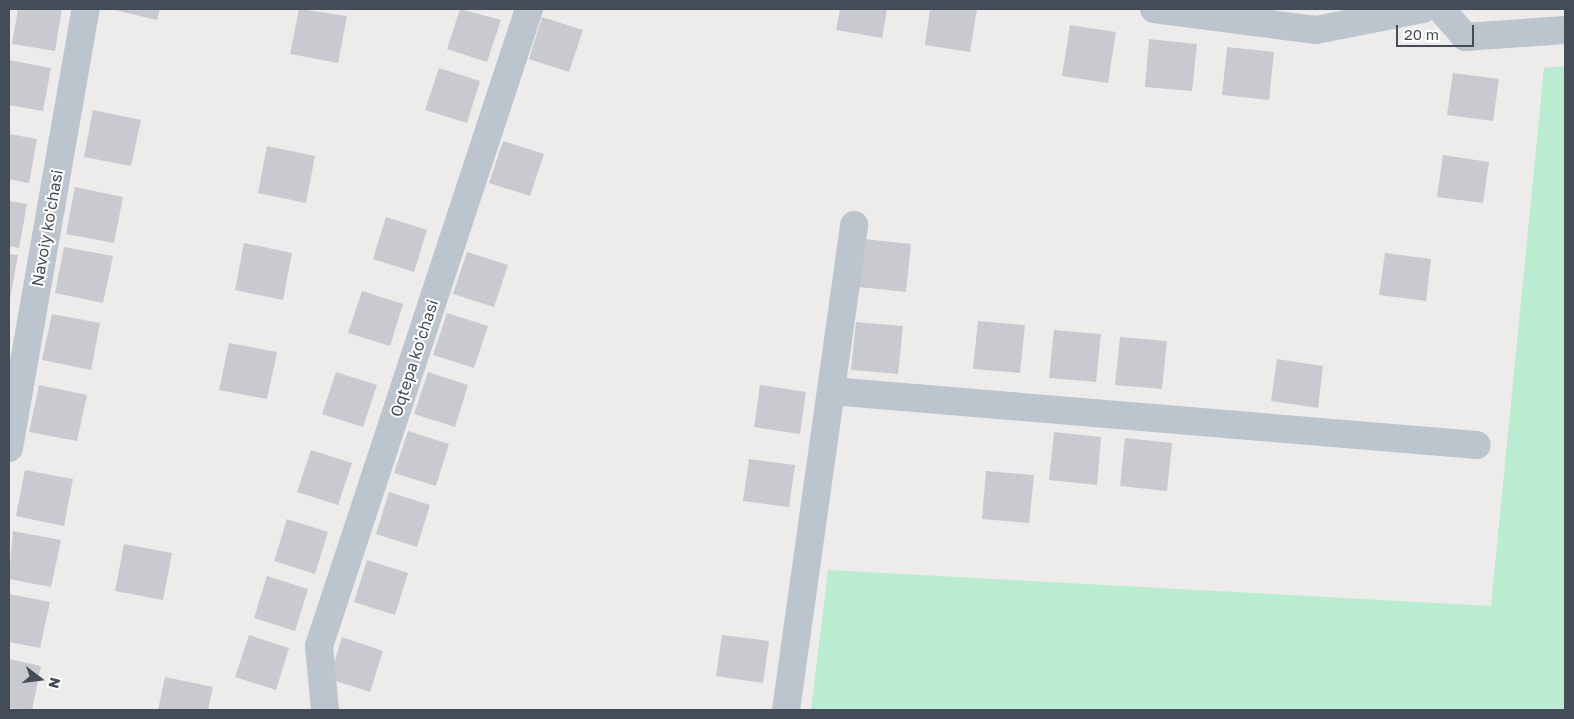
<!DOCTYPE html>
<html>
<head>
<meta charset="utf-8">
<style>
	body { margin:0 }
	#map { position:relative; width:1574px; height:719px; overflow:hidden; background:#eeebeb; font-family:"Golos Text",sans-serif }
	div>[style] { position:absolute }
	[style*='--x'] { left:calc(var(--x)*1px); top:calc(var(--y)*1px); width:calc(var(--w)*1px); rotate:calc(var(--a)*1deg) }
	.green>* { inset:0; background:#b9ecd0 }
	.building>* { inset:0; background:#c8cad0 }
	.minor>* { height:28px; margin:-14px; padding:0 14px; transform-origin:14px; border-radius:14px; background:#bcc5cd }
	span { translate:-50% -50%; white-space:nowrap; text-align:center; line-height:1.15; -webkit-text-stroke:4px #fff; paint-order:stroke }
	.street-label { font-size:16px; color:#444d57 }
	.frame { position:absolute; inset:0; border:10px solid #444d57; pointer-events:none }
	.north { position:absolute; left:15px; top:654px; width:50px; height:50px; -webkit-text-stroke:4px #fff; paint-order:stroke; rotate:105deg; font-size:14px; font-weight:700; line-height:20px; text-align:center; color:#444d57 }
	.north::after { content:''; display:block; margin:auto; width:18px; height:22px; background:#444d57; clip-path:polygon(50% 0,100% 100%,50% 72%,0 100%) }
	.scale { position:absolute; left:1396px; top:25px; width:78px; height:22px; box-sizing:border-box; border:2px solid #444d57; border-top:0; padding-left:6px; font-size:15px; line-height:18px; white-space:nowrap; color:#444d57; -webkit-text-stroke:4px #fff; paint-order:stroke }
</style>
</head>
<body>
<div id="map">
	<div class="green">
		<i style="clip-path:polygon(1565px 66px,1565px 710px,811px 710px,828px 570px,1491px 606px,1544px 68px)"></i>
	</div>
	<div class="building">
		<i style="clip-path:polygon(18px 9px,62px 9px,55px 51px,12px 44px)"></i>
		<i style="clip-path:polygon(110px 9px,160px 9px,157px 20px)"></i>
		<i style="clip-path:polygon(299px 9px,347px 16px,338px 63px,290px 54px)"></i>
		<i style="clip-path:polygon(460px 9px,501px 20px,487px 62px,447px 49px)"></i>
		<i style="clip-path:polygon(840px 9px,887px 9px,882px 38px,836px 30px)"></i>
		<i style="clip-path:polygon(930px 9px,977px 9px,970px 52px,925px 45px)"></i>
		<i style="clip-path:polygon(542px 17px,583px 30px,569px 72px,529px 59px)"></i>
		<i style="clip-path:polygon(1070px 25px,1116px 32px,1108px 83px,1062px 76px)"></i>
		<i style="clip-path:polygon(1149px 39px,1197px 44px,1192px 91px,1145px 87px)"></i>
		<i style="clip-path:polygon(1227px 47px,1274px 52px,1269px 100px,1222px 95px)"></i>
		<i style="clip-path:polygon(9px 60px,51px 68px,43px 111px,9px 105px)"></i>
		<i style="clip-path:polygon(439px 68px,480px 81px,467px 123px,425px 110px)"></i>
		<i style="clip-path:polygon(1453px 73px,1499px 79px,1493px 121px,1447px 115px)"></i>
		<i style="clip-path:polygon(93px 110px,141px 120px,131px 166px,84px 157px)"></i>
		<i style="clip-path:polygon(9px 134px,37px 139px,29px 183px,9px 179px)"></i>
		<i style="clip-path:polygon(503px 141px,544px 154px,530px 196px,489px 183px)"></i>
		<i style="clip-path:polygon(267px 146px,315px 156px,306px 203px,258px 193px)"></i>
		<i style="clip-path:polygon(1443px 155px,1489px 162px,1483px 203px,1437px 197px)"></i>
		<i style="clip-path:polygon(75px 187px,123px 197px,114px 243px,66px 234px)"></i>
		<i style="clip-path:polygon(9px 201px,27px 204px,19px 248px,9px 246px)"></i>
		<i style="clip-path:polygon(386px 217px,427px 230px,414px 272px,373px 259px)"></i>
		<i style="clip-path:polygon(864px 239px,911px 244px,906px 292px,859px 287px)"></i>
		<i style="clip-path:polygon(244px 243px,292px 253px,283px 300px,235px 290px)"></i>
		<i style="clip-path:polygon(64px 247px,113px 256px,103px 303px,55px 293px)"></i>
		<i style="clip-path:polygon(467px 252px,508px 265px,494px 307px,453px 294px)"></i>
		<i style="clip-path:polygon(1385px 253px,1431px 259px,1426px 301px,1379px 295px)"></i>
		<i style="clip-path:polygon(9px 254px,18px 255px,10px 299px,9px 299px)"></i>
		<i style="clip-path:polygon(362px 291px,403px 304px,390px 346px,348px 333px)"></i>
		<i style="clip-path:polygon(447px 313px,488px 326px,474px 368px,433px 355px)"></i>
		<i style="clip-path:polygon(52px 314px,100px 323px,91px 370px,42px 360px)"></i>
		<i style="clip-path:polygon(978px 321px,1025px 325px,1020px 373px,973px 369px)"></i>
		<i style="clip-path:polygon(856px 322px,903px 326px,898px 374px,851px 370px)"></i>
		<i style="clip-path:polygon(1054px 330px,1101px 334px,1096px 382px,1049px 378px)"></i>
		<i style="clip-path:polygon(1120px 337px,1167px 341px,1162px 389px,1115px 385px)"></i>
		<i style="clip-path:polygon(229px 343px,277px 352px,267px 399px,219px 390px)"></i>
		<i style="clip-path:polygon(1277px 359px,1323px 366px,1318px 408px,1271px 401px)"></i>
		<i style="clip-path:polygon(336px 372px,377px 385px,363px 427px,322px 414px)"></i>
		<i style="clip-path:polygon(428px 372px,468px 385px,455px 427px,414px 414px)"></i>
		<i style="clip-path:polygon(39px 385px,87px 395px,77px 441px,29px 432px)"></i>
		<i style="clip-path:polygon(760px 385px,806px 392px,800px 434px,754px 427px)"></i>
		<i style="clip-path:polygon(408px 431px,449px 444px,436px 486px,394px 473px)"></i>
		<i style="clip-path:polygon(1054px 432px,1101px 437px,1097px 485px,1049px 480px)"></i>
		<i style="clip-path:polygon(1125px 438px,1172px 443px,1167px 491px,1120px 486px)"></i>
		<i style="clip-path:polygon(311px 450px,352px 463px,338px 505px,297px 492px)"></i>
		<i style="clip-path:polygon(749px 459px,795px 465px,789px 507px,743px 501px)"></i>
		<i style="clip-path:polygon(25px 470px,73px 479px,64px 526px,16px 516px)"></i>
		<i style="clip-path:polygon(986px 471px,1034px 475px,1029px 523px,982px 519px)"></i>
		<i style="clip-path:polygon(389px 492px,430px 505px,417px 547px,376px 534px)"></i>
		<i style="clip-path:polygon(287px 519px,328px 532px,315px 574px,274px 561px)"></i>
		<i style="clip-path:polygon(13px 531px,61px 540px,51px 587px,9px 579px)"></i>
		<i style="clip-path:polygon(124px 544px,172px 553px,163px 600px,115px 591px)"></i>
		<i style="clip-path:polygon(367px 560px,408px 573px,395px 615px,354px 602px)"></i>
		<i style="clip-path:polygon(267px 576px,308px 589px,295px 631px,254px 618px)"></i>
		<i style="clip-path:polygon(9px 594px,50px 602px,40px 648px,9px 642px)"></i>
		<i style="clip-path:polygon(249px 635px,289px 648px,276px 690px,235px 677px)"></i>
		<i style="clip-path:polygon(722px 635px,769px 641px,763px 683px,716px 676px)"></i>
		<i style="clip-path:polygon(342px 637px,383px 651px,370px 692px,329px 679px)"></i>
		<i style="clip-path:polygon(9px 659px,41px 666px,32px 710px,9px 708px)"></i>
		<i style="clip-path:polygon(165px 677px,213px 687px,208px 710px,158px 710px)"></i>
	</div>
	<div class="minor">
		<i style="--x:1154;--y:9;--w:163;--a:7.4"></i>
		<i style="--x:1316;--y:30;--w:109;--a:-11.1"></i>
		<i style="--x:1441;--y:9;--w:37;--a:49"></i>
		<i style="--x:1465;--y:37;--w:100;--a:-4"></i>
		<i style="--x:831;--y:391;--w:648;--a:4.78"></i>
		<i style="--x:9;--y:448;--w:446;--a:-80.1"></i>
		<i style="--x:325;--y:710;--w:64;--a:-95.4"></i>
		<i style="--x:319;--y:646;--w:671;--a:-71.75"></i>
		<i style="--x:786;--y:710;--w:490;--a:-82"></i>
	</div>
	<div class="street-label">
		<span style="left:47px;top:228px;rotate:-80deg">Navoiy ko'chasi</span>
		<span style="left:414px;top:358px;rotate:-72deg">Oqtepa ko'chasi</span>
	</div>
	<div class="frame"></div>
	<div class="north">N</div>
	<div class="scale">20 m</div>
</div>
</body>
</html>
